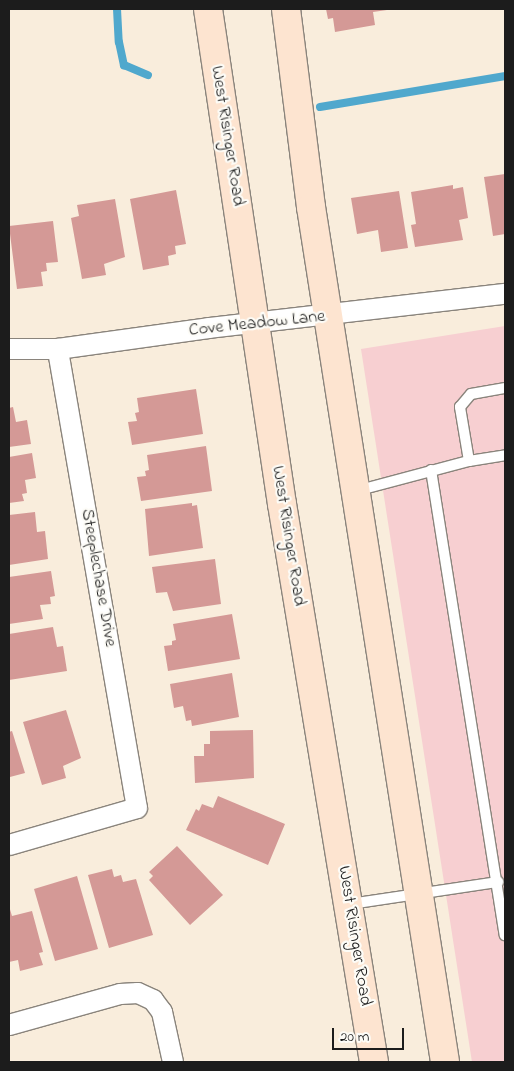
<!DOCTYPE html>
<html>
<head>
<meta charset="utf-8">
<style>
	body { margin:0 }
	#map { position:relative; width:514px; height:1071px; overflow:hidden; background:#f9eddc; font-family:"Indie Flower",sans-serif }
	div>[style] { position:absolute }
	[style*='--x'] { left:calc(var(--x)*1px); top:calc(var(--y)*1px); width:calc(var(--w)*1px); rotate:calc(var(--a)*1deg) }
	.built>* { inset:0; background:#f7cfd1 }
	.stream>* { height:8px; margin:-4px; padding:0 4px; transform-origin:4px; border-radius:4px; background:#50a8cd }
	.building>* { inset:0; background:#d49996 }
	.roads { filter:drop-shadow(1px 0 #8a847c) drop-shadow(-1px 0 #8a847c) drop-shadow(0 1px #8a847c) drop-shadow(0 -1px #8a847c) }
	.lane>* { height:10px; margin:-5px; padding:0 5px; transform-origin:5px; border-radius:5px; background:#fff }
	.street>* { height:20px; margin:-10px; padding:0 10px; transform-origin:10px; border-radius:10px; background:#fff }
	.secondary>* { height:28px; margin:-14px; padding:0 14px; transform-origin:14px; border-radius:14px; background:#fde4d0 }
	span { translate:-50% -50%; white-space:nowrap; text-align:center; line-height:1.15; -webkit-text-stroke:4.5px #fdfcf7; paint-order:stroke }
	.street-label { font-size:18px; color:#1c1c1c }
	.frame { position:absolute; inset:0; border:10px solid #1c1c1c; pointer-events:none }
	.scale { position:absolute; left:332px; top:1028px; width:72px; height:22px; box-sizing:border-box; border:2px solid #1c1c1c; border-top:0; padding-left:6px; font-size:15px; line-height:18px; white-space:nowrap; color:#1c1c1c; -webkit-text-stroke:4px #fdfcf7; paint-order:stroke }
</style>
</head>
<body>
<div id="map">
	<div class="built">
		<i style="clip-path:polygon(505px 326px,505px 1062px,472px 1062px,361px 349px)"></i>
	</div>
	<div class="stream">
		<i style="--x:117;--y:9;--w:33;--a:87"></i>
		<i style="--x:119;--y:42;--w:24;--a:78"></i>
		<i style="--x:124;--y:65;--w:26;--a:23"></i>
		<i style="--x:320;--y:107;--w:188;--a:-9.5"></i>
	</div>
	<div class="building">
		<i style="clip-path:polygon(326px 9px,387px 9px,387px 10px,373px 12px,375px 25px,335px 32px,333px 18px,328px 19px)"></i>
		<i style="clip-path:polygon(505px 174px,505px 234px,493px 236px,484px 177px)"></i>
		<i style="clip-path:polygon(453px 185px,453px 189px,463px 187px,468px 218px,459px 220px,463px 240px,415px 247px,411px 225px,416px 224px,411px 192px)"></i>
		<i style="clip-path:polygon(176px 190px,186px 244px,175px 246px,176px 254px,168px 256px,169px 265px,143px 270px,130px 199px)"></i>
		<i style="clip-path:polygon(399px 191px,408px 248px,381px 252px,378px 230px,357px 234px,351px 198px)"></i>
		<i style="clip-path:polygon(115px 199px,125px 257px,104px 264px,106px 275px,82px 279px,71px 218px,79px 216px,77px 205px)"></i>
		<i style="clip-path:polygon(53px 221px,58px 262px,46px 263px,47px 271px,41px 272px,43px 286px,17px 289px,9px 226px)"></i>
		<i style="clip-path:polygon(196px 389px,203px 434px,132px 445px,128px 422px,137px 421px,135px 413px,139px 412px,137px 398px)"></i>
		<i style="clip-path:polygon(13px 407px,16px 422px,27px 420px,31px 444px,9px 447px,9px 408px)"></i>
		<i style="clip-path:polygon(206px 446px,212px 491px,141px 501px,137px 477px,146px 476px,145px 471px,149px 470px,147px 455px)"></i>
		<i style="clip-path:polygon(32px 453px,36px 478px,25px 480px,27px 493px,22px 494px,24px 501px,9px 503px,9px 457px)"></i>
		<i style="clip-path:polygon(192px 503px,192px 506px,197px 505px,203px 548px,149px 556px,145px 509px)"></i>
		<i style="clip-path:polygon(35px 512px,37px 532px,45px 531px,48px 559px,9px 565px,9px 515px)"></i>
		<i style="clip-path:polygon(215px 559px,221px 604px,173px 611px,167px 592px,156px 593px,152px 567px)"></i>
		<i style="clip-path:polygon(51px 571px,55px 596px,50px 597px,51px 604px,40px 605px,43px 619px,9px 624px,9px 577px)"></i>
		<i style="clip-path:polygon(232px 614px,240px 659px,168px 671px,164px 646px,172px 645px,172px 641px,176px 640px,173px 624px)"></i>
		<i style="clip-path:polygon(53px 627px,57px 647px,63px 646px,67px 671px,9px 680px,9px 634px)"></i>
		<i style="clip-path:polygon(232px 673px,239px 717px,192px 726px,191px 720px,186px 721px,183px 706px,174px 708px,170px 684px)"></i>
		<i style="clip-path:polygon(66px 710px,81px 758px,63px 766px,66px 778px,42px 785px,23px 722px)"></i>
		<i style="clip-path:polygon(253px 730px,254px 778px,195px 783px,194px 756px,204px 756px,204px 744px,210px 744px,210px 731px)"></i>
		<i style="clip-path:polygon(12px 731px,25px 773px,10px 777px,9px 732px)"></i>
		<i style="clip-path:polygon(218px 796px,285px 824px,268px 865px,186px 830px,196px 809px,199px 811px,202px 804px,213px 808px)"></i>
		<i style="clip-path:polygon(177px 846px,223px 895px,190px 925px,149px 880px,153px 876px,149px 872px)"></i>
		<i style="clip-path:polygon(112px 869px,114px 877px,121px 875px,123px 882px,136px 879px,153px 935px,109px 948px,88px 875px)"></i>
		<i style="clip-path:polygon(77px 876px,98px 949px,55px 961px,34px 889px)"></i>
		<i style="clip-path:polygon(9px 906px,12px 916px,32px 911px,43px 952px,39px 953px,43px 965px,20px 971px,18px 960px,9px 962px)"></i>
	</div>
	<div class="roads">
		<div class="lane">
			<i style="--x:469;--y:461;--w:55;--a:-99.5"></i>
			<i style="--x:460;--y:407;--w:17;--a:-50"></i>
			<i style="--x:471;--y:394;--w:35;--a:-10"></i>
			<i style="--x:431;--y:470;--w:471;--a:81"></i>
			<i style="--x:356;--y:491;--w:117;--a:-14.9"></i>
			<i style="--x:469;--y:461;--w:36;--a:-9"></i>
			<i style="--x:350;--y:904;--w:150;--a:-8.5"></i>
		</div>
		<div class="street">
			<i style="--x:9;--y:349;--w:49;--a:0"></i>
			<i style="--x:58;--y:349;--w:152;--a:-7.9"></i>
			<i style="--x:209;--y:328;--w:298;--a:-6.6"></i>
			<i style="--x:9;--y:845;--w:133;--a:-16.1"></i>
			<i style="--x:137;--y:808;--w:466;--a:-99.8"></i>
			<i style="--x:9;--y:1025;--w:115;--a:-15.6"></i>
			<i style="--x:120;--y:994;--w:18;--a:-3"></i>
			<i style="--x:138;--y:993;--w:17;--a:25"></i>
			<i style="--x:153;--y:1000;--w:15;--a:53"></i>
			<i style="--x:162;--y:1012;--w:51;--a:77.6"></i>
		</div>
		<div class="secondary">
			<i style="--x:208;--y:9;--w:501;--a:81.5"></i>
			<i style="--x:282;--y:504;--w:566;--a:80.64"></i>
			<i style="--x:286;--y:9;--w:200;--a:82.8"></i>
			<i style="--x:311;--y:207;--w:865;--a:81.09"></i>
		</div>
	</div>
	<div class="street-label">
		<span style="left:227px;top:136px;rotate:81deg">West Risinger Road</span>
		<span style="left:257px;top:324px;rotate:-6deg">Cove Meadow Lane</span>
		<span style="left:288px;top:536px;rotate:81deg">West Risinger Road</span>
		<span style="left:98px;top:578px;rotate:80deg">Steeplechase Drive</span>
		<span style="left:354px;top:936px;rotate:81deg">West Risinger Road</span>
	</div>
	<div class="frame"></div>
	<div class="scale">20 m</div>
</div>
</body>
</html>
